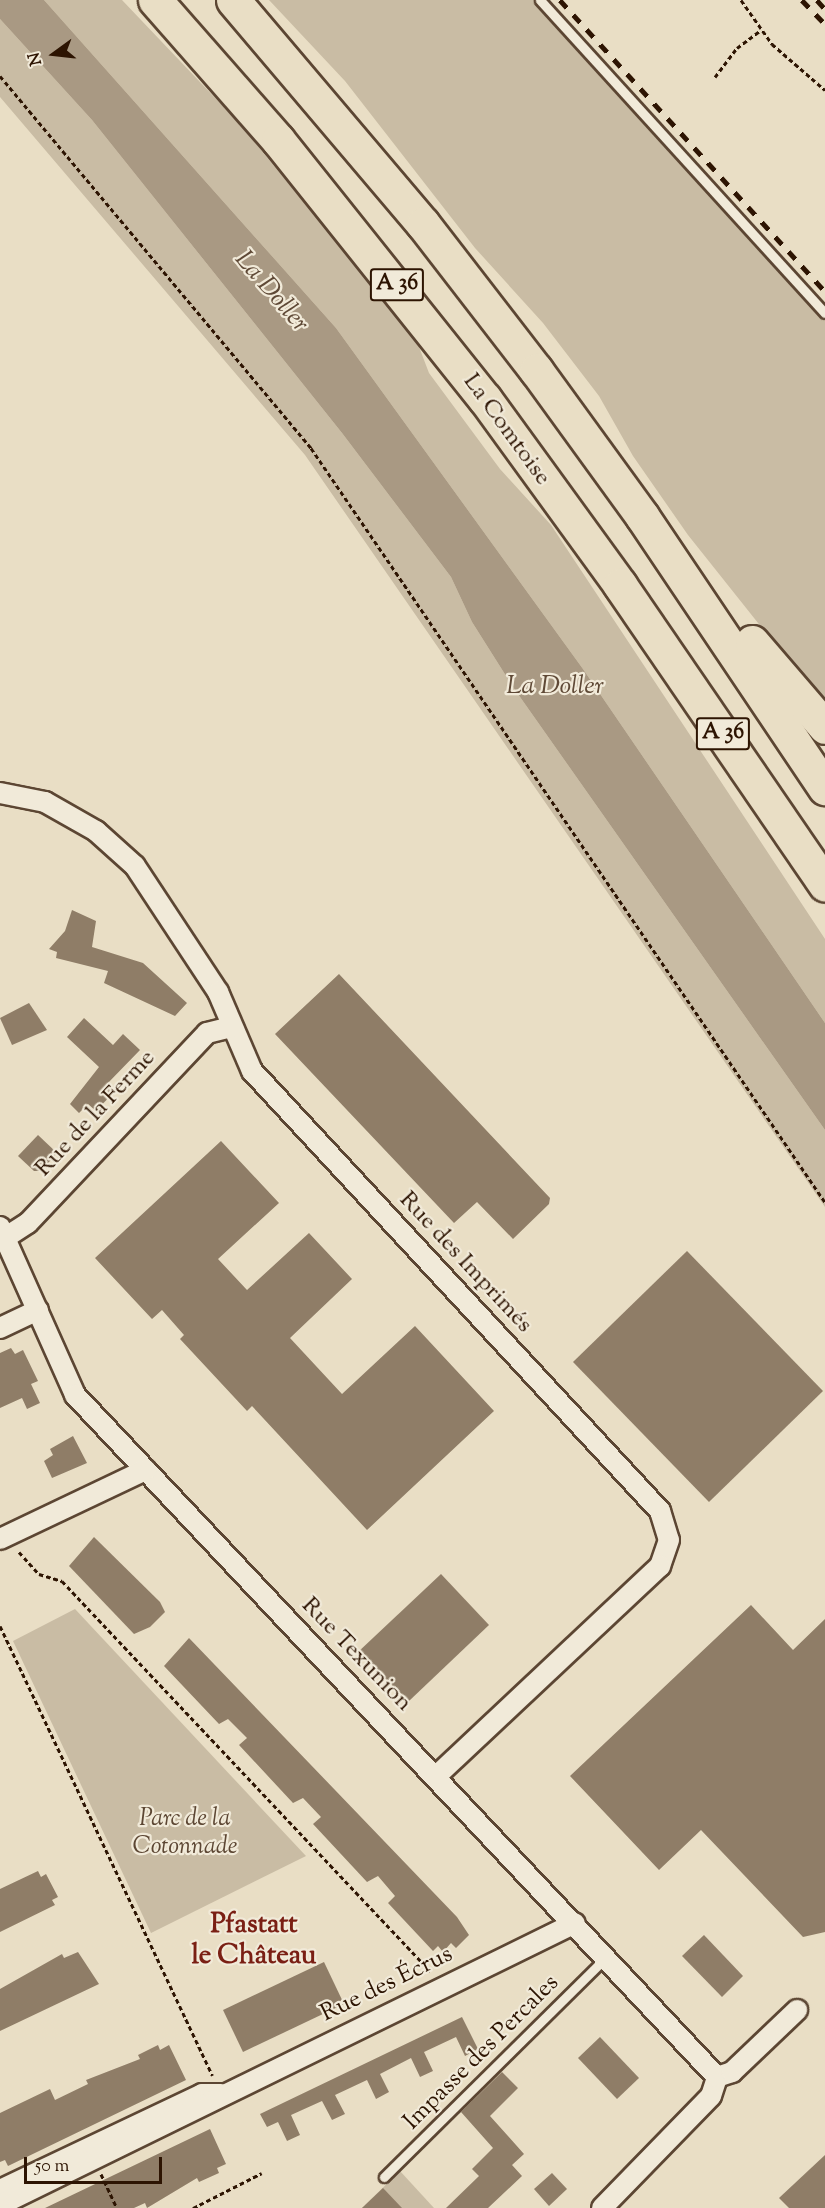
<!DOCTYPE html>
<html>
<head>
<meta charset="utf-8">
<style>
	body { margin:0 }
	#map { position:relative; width:825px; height:2208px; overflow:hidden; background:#e9dec5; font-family:"Sorts Mill Goudy",serif }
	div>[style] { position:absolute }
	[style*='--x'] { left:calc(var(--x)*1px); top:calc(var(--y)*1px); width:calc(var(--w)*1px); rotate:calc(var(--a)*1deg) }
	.green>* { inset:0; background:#c9bca4 }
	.water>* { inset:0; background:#a99983 }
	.building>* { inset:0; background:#8f7d67 }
	.path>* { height:3px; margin-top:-1.5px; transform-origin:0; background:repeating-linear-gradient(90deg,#2d1402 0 4.5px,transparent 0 7.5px) }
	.roads { filter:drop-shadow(2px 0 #5c4633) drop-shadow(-2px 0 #5c4633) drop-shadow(0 2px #5c4633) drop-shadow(0 -2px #5c4633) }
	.lane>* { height:9px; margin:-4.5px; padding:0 4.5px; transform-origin:4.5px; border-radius:4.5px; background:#f1ead9 }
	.street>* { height:20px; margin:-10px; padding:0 10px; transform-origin:10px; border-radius:10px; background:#f1ead9 }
	.highway>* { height:33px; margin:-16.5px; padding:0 16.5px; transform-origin:16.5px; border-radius:16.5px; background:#e9dec5 }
	.rail>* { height:4.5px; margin-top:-2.25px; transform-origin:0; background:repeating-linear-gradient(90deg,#2d1402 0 10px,transparent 0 20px) }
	span { translate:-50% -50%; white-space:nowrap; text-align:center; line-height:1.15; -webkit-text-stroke:4.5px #f1ead9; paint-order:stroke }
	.shield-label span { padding:2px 4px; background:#f1ead9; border:2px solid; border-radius:4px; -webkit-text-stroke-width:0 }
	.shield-label { font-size:22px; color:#2d1402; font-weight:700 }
	.street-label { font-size:24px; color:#2d1402 }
	.park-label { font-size:24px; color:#5c4633; font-style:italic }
	.water-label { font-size:26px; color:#5f4936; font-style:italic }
	.quarter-label { font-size:27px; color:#7a1f14; font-weight:700 }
	.north { position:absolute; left:24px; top:24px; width:60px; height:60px; -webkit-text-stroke:4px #f1ead9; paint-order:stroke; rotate:255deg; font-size:16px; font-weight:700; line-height:24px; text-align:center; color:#2d1402 }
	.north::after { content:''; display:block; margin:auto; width:21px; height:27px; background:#2d1402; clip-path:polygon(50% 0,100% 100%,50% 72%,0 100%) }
	.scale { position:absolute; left:24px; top:2157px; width:138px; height:27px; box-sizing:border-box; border:3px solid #2d1402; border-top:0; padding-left:8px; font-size:18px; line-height:21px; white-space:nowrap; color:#2d1402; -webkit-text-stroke:4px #f1ead9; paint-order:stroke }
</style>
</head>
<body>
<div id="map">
	<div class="green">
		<i style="clip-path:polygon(44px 0,122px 0,238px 122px,416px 339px,429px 373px,500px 469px,551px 525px,825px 939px,825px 1023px,583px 669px,336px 328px)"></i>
		<i style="clip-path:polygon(269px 0,535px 0,825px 318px,825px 707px,688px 535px,633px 456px,599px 396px,543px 323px,475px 248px,345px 81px)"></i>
		<i style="clip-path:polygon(0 19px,92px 120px,342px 433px,451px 577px,472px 622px,513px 687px,825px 1130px,825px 1207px,305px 455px,0 97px)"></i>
		<i style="clip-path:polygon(75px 1609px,306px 1856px,151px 1933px,13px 1641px)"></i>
		<i style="clip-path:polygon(400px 2171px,434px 2208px,362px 2208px)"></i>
	</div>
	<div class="water">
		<i style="clip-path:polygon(0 0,44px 0,336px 328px,583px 669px,825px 1023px,825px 1130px,513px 687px,472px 622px,451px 577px,342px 433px,92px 120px,0 19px)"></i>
	</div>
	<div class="building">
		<i style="clip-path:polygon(72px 910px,96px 921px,92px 947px,143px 963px,187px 1003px,175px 1016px,104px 983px,108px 971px,56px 958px,57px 952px,49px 949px,65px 931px)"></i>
		<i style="clip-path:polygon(339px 974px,550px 1198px,549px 1204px,513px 1239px,477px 1202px,454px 1223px,275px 1034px)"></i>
		<i style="clip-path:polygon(29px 1003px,47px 1030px,12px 1045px,0 1018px)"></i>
		<i style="clip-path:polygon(84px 1018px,113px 1045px,123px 1034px,140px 1050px,106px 1085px,114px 1092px,96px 1111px,88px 1104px,79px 1113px,70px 1104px,99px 1067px,67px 1037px)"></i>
		<i style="clip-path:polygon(38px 1135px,57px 1153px,41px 1171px,34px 1171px,18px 1156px)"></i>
		<i style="clip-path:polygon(221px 1141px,279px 1203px,218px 1259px,247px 1290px,309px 1233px,352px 1279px,290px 1338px,342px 1394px,415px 1326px,494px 1411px,367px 1530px,252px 1406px,247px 1411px,180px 1339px,184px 1335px,162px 1310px,152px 1319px,95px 1258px)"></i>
		<i style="clip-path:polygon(687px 1251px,823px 1391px,709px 1502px,573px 1362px)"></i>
		<i style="clip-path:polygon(11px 1348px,15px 1354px,23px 1350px,38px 1381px,31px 1384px,40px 1403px,27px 1409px,22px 1398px,0 1408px,0 1353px)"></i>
		<i style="clip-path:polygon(73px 1436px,87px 1463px,52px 1478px,44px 1461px,53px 1455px,50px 1449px)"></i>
		<i style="clip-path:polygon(94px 1537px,160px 1602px,165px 1612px,150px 1627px,134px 1634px,69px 1566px)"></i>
		<i style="clip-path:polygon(441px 1574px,489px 1625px,409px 1701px,357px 1653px)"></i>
		<i style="clip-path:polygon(751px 1605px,793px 1650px,825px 1619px,825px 1932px,803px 1937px,701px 1830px,659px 1870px,570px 1776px)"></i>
		<i style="clip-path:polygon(189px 1638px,457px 1917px,469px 1935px,456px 1948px,451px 1943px,443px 1952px,438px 1946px,433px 1951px,388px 1903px,395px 1896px,378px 1876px,367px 1882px,313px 1824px,321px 1817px,303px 1798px,293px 1803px,239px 1745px,247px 1738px,228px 1719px,219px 1724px,164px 1666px)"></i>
		<i style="clip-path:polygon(38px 1871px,41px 1877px,46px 1874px,58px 1897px,52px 1900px,55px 1905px,0 1932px,0 1889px)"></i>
		<i style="clip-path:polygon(704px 1935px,743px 1976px,722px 1997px,682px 1956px)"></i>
		<i style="clip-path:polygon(78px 1952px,99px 1984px,0 2031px,0 1989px,62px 1954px,64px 1958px)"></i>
		<i style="clip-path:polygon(324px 1962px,344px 2004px,243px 2052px,223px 2010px)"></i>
		<i style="clip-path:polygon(462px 2017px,478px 2049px,465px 2056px,456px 2037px,424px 2052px,433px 2071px,420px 2077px,411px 2058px,380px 2074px,389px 2092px,376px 2099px,367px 2080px,335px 2095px,345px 2114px,332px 2120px,322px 2101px,291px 2115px,300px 2135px,287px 2141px,278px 2122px,267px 2127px,260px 2114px)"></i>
		<i style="clip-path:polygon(600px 2037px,639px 2078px,617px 2099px,578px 2058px)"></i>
		<i style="clip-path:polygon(158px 2045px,160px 2050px,169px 2045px,186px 2080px,8px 2166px,5px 2160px,0 2162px,0 2113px,50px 2089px,55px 2100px,88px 2084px,86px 2080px,140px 2059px,138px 2055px)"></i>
		<i style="clip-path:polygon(502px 2072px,518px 2088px,490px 2116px,524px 2154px,512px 2165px,522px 2176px,488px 2208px,446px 2208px,479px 2176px,472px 2169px,493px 2148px,461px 2112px)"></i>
		<i style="clip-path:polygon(210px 2129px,226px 2164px,217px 2168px,219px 2173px,199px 2182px,197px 2178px,147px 2208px,145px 2203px,134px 2208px,45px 2208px)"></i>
		<i style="clip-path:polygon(825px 2155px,825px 2208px,789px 2208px,779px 2198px)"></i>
		<i style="clip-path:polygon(552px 2173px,567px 2189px,549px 2206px,534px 2189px)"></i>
		<i style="clip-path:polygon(383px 2188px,402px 2208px,362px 2208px)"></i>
	</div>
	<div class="path">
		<i style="--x:741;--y:0;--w:54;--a:54.8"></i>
		<i style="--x:772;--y:44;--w:70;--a:41"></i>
		<i style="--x:0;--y:76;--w:485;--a:50.1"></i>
		<i style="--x:311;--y:448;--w:913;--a:55.72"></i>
		<i style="--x:715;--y:77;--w:36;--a:-53"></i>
		<i style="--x:737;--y:48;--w:30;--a:-37"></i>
		<i style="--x:19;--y:1552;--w:30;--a:48"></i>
		<i style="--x:39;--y:1574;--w:24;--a:17"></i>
		<i style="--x:62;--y:1581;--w:539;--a:46.65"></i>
		<i style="--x:0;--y:1626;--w:497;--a:64.7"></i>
		<i style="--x:101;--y:2174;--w:38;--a:65"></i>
		<i style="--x:193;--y:2208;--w:77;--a:-26.9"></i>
	</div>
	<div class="roads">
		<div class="lane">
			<i style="--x:540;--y:0;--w:423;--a:47.7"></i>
			<i style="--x:384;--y:2177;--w:313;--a:-44.7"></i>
		</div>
		<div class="street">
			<i style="--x:0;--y:793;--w:46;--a:11.3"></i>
			<i style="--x:45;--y:802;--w:59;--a:29.6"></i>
			<i style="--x:96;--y:831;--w:52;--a:41.9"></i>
			<i style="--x:135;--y:866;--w:151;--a:56.6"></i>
			<i style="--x:218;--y:992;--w:86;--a:66.7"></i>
			<i style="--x:252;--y:1071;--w:600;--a:47.16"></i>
			<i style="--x:660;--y:1511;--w:30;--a:73"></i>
			<i style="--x:669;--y:1540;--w:28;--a:109"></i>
			<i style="--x:660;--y:1566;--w:307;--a:136.8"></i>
			<i style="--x:0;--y:1227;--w:184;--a:65.9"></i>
			<i style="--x:75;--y:1395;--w:937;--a:46.73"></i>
			<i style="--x:0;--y:1241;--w:33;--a:-33"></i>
			<i style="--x:28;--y:1223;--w:261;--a:-46.7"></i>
			<i style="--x:207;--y:1033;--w:25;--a:-14"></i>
			<i style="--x:0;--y:1328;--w:42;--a:-25.3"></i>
			<i style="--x:0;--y:1539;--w:161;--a:-25.4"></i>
			<i style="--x:0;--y:2190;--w:224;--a:-25.4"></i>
			<i style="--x:202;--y:2094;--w:19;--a:0"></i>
			<i style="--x:0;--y:2205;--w:640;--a:-26.12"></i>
			<i style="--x:602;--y:2208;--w:156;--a:-45.8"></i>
			<i style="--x:711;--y:2096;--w:20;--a:-72"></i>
			<i style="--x:717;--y:2077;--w:16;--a:-18"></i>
			<i style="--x:732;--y:2072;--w:90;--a:-43.6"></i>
		</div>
		<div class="highway">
			<i style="--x:155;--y:0;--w:186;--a:48.7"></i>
			<i style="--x:278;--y:140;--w:332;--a:51.4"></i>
			<i style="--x:485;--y:399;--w:230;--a:54"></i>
			<i style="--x:620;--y:585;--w:363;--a:55.6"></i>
			<i style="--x:233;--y:0;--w:294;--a:49.7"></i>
			<i style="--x:423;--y:224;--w:185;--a:52.3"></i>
			<i style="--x:536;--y:370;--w:180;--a:54"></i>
			<i style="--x:642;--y:516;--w:328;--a:56.1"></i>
			<i style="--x:752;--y:642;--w:112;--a:49.3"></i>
		</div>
	</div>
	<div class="rail">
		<i style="--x:560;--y:0;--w:394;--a:47.7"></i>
		<i style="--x:802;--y:0;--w:33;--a:46"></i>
		<i style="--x:817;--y:0;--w:12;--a:48"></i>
	</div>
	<div class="shield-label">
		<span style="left:397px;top:285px">A 36</span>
		<span style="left:723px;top:734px">A 36</span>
	</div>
	<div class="street-label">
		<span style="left:506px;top:430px;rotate:54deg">La Comtoise</span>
		<span style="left:96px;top:1114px;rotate:-47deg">Rue de la Ferme</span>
		<span style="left:465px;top:1263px;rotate:47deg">Rue des Imprimés</span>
		<span style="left:356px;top:1655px;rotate:46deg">Rue Texunion</span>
		<span style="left:387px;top:1985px;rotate:-26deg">Rue des Écrus</span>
		<span style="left:482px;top:2053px;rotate:-45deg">Impasse des Percales</span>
	</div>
	<div class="park-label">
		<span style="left:185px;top:1834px">Parc de la<br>Cotonnade</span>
	</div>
	<div class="water-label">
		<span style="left:271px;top:292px;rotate:49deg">La Doller</span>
		<span style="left:555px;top:687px">La Doller</span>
	</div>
	<div class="quarter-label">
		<span style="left:254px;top:1941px">Pfastatt<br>le Château</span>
	</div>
	<div class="north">N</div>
	<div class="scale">50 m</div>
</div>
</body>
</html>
